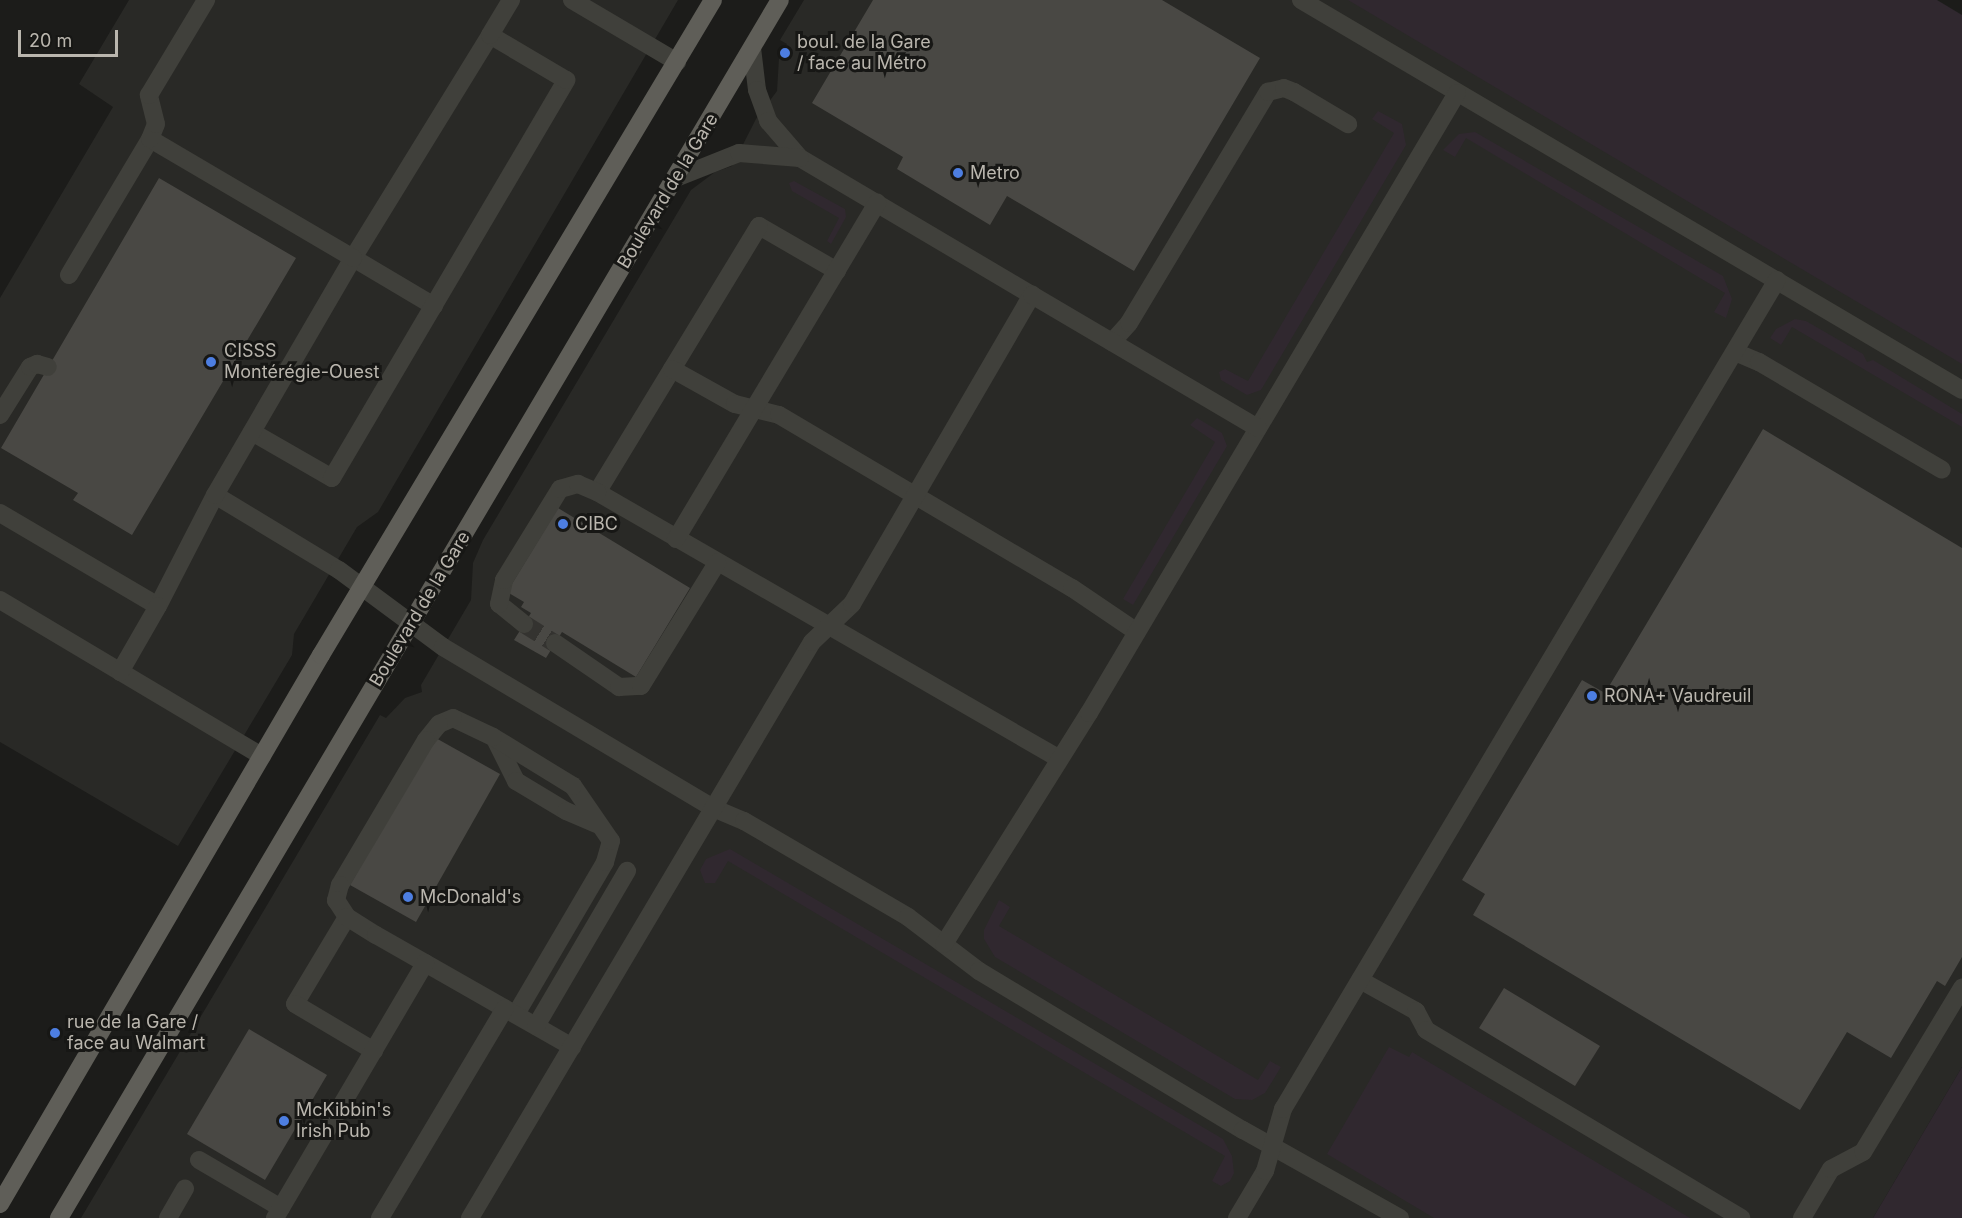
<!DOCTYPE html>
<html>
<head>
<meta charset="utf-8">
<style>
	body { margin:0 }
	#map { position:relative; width:1962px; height:1218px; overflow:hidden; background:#1c1c1a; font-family:Inter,sans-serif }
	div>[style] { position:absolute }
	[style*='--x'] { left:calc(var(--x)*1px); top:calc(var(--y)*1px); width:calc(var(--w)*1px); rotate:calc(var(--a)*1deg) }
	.built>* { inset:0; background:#292926 }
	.green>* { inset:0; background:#30282f }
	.building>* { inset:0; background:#494844 }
	.minor-tunnel>* { height:18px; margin-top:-9px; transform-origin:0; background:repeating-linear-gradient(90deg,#343330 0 18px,transparent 0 27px) }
	.minor>* { height:18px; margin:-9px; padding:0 9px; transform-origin:9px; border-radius:9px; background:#40403b }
	.major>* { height:18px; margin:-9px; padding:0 9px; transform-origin:9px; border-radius:9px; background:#5f5e58 }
	.dots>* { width:16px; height:16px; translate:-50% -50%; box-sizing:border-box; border:3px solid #171715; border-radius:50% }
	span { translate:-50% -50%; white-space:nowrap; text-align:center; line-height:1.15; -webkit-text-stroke:6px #171715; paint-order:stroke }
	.poi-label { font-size:18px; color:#bab6ae }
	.left { translate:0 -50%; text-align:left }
	.street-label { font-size:18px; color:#bab6ae }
	.scale { position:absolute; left:18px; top:30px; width:100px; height:27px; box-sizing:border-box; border:3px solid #bab6ae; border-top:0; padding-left:8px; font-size:18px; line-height:21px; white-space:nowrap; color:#bab6ae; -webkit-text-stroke:4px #171715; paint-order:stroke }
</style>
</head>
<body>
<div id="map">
	<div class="built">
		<i style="clip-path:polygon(129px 0,678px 0,378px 512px,357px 527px,294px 634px,292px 655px,178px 846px,0 742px,0 298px,113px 107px,79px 84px)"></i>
		<i style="clip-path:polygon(804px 0,1386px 0,1962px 349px,1962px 1067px,1873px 1218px,81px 1218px,380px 715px,386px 718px,405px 698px,422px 692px,421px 685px,471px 600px,473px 563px,483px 540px,691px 190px,715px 172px,732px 166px,756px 119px,777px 91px,779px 58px,787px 44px,780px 40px)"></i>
	</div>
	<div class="green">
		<i style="clip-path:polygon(1348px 0,1937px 0,1962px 15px,1962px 364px)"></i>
		<i style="clip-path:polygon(1378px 111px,1402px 124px,1406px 145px,1261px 390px,1247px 395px,1221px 380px,1219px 372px,1225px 369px,1248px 381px,1394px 133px,1372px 119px)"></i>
		<i style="clip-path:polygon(1475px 132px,1723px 276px,1732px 299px,1726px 318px,1714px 312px,1725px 293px,1466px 138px,1455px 157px,1443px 150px,1459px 134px)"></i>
		<i style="clip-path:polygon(794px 181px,845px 209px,846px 217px,831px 244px,827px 241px,839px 218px,792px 191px,789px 183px)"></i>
		<i style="clip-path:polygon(1795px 319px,1806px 321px,1863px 354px,1867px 362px,1873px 360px,1962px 414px,1962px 427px,1792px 327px,1781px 345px,1770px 338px,1776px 329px)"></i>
		<i style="clip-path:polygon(1197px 418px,1222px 433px,1227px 446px,1133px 605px,1123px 599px,1215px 442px,1190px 425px)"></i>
		<i style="clip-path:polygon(730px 849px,1223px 1139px,1232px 1156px,1234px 1173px,1230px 1181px,1221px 1186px,1212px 1181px,1225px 1156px,728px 861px,715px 883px,705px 883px,700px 870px,706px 859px)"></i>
		<i style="clip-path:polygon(999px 900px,1010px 907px,999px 926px,1258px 1080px,1270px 1061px,1281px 1067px,1265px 1093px,1252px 1100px,1235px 1099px,995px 957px,984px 939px,984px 930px)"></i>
		<i style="clip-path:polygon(1389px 1047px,1409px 1057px,1412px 1052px,1690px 1218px,1434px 1218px,1327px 1154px)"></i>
		<i style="clip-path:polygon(1962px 1067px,1962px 1218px,1873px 1218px)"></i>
	</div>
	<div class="building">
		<i style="clip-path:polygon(873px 0,1162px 0,1260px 58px,1134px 271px,1007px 196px,990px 225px,897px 169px,903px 157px,812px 103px)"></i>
		<i style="clip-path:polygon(159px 178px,296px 258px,132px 535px,73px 500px,78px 493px,1px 448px)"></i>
		<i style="clip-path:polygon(1763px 429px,1962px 548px,1962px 957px,1945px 986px,1937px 981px,1891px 1058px,1847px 1032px,1800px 1110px,1473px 915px,1485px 894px,1462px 880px,1582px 680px,1605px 693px)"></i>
		<i style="clip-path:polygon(558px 508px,690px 588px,636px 677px,562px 632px,546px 658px,514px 640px,531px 613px,521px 607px,524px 602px,507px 592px)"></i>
		<i style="clip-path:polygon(434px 737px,500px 774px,416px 922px,350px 885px)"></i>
		<i style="clip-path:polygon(1504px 988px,1600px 1046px,1575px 1086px,1479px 1028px)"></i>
		<i style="clip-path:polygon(249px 1029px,327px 1075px,265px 1180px,187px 1134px)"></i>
	</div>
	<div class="minor-tunnel">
		<i style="--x:524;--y:624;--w:36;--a:32"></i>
	</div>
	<div class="minor">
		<i style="--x:572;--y:0;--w:122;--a:30.6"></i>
		<i style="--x:1301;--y:0;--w:767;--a:30.54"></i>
		<i style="--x:752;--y:48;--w:42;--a:83.2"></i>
		<i style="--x:757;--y:90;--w:33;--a:70"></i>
		<i style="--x:768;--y:121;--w:49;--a:49.1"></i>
		<i style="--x:800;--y:158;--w:269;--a:30.6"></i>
		<i style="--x:676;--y:178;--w:68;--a:-21.6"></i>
		<i style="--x:739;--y:153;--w:61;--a:4.7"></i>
		<i style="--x:837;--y:271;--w:90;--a:-150"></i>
		<i style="--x:759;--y:226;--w:311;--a:121.3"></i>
		<i style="--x:597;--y:492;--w:532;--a:29.99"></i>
		<i style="--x:69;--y:275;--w:158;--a:-59.2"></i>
		<i style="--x:434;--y:306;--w:94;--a:-149.3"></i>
		<i style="--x:353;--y:258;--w:262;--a:-58.4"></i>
		<i style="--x:1112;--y:342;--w:25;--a:-48"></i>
		<i style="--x:1129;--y:323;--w:270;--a:-59"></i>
		<i style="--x:1268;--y:92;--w:16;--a:-14"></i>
		<i style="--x:1284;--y:88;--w:11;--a:22"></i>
		<i style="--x:1294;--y:92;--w:63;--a:30.7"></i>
		<i style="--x:1735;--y:352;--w:26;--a:23"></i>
		<i style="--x:1759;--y:362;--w:212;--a:30.5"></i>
		<i style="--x:672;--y:369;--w:72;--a:29.1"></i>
		<i style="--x:735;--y:404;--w:45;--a:14"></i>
		<i style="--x:779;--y:415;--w:340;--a:30.6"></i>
		<i style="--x:1072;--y:588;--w:78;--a:34.1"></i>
		<i style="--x:0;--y:415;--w:57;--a:-58"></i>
		<i style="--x:30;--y:367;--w:8;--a:-23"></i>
		<i style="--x:37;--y:364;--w:11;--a:15"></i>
		<i style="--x:252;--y:432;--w:92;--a:29.9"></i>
		<i style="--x:332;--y:478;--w:462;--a:-59.5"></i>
		<i style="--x:566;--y:80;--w:88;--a:-149.4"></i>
		<i style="--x:490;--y:35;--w:41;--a:-59"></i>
		<i style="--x:215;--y:495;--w:145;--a:31.2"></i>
		<i style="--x:339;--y:570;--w:129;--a:36.5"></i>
		<i style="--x:443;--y:647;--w:314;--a:30.8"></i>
		<i style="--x:713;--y:808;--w:34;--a:23"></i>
		<i style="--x:744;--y:821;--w:190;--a:30.3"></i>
		<i style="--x:908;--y:917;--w:89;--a:37.3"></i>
		<i style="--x:979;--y:971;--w:308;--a:31.1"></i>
		<i style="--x:1243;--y:1130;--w:180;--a:29.3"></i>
		<i style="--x:0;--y:513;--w:183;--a:30.5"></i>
		<i style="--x:158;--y:606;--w:125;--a:-62.8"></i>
		<i style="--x:215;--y:495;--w:274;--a:-59.8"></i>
		<i style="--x:353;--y:258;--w:235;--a:-149.6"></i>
		<i style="--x:150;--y:139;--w:16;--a:-68"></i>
		<i style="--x:156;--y:124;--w:30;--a:-104"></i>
		<i style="--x:149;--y:95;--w:111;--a:-59"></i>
		<i style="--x:676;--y:539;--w:392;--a:-59.1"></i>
		<i style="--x:0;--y:600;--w:305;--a:30.8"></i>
		<i style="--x:524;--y:624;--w:32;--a:-141"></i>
		<i style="--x:499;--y:604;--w:25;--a:-78"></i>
		<i style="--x:504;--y:580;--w:107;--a:-58.4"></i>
		<i style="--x:560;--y:489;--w:19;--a:-16"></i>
		<i style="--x:578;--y:484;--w:21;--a:23"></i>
		<i style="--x:555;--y:643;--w:78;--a:34.5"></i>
		<i style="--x:619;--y:687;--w:22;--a:-3"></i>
		<i style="--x:641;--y:686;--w:145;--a:-58.3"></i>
		<i style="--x:120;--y:672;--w:76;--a:-60.1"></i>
		<i style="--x:496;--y:741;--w:45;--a:63.4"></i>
		<i style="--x:516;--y:781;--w:58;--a:31"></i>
		<i style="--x:566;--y:811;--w:33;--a:23"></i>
		<i style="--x:347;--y:917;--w:101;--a:120.9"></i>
		<i style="--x:295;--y:1004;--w:92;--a:30.7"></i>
		<i style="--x:944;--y:944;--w:273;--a:-57.9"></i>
		<i style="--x:1089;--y:713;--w:721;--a:-59.31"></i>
		<i style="--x:1360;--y:980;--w:64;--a:29"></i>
		<i style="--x:1416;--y:1011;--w:21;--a:62"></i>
		<i style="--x:1426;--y:1030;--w:367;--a:30.8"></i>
		<i style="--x:516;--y:1014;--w:176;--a:-59.6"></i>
		<i style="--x:605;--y:862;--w:22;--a:-74"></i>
		<i style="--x:611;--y:841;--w:67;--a:-124.6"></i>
		<i style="--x:573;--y:786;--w:94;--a:-148.5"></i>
		<i style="--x:493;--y:737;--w:44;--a:-154.6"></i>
		<i style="--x:453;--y:718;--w:15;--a:157"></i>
		<i style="--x:439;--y:724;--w:21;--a:129"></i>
		<i style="--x:426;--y:740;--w:169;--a:120.7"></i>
		<i style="--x:340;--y:885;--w:16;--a:105"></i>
		<i style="--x:336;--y:900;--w:20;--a:57"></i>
		<i style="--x:347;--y:917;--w:34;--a:32"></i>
		<i style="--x:376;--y:935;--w:226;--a:29.7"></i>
		<i style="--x:536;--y:1026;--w:180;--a:-59.6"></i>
		<i style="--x:199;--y:1160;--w:95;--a:30.3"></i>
		<i style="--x:168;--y:1218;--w:34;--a:-60"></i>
		<i style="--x:275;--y:1218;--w:296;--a:-59.5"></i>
		<i style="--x:380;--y:1218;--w:244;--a:-59.2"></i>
		<i style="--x:470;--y:1218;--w:670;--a:-59.3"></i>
		<i style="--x:812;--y:642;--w:55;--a:-43.5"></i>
		<i style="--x:852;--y:604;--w:358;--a:-59.8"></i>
		<i style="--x:1032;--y:295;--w:262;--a:30.5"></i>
		<i style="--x:1237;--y:1218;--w:55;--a:-59.2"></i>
		<i style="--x:1265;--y:1171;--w:65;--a:-73.8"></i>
		<i style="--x:1283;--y:1109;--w:965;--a:-59.21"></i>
		<i style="--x:1802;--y:1218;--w:57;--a:-59.4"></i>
		<i style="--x:1831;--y:1169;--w:36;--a:-28"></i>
		<i style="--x:1863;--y:1152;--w:192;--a:-58.9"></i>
	</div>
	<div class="major">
		<i style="--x:0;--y:1204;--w:636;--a:-59.69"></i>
		<i style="--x:321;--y:655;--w:763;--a:-59.1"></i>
		<i style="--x:59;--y:1218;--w:1415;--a:-59.38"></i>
	</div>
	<div class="dots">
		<i style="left:785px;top:53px;background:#4d7ee1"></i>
		<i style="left:958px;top:173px;background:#4d7ee1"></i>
		<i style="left:211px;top:362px;background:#4d7ee1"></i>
		<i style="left:563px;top:524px;background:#4d7ee1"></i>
		<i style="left:1592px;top:696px;background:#4d7ee1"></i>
		<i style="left:408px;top:897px;background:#4d7ee1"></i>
		<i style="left:55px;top:1033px;background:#4d7ee1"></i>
		<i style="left:284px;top:1121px;background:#4d7ee1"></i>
	</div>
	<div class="poi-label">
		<span class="left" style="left:797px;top:53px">boul. de la Gare<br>/ face au Métro</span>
		<span class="left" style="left:970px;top:173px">Metro</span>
		<span class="left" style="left:224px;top:362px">CISSS<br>Montérégie-Ouest</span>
		<span class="left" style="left:575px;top:524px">CIBC</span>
		<span class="left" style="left:1604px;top:696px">RONA+ Vaudreuil</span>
		<span class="left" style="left:420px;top:897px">McDonald's</span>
		<span class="left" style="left:67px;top:1033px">rue de la Gare /<br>face au Walmart</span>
		<span class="left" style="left:296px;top:1121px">McKibbin's<br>Irish Pub</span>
	</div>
	<div class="street-label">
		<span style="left:668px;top:191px;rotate:-59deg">Boulevard de la Gare</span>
		<span style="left:420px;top:609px;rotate:-59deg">Boulevard de la Gare</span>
	</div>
	<div class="scale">20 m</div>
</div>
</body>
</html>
